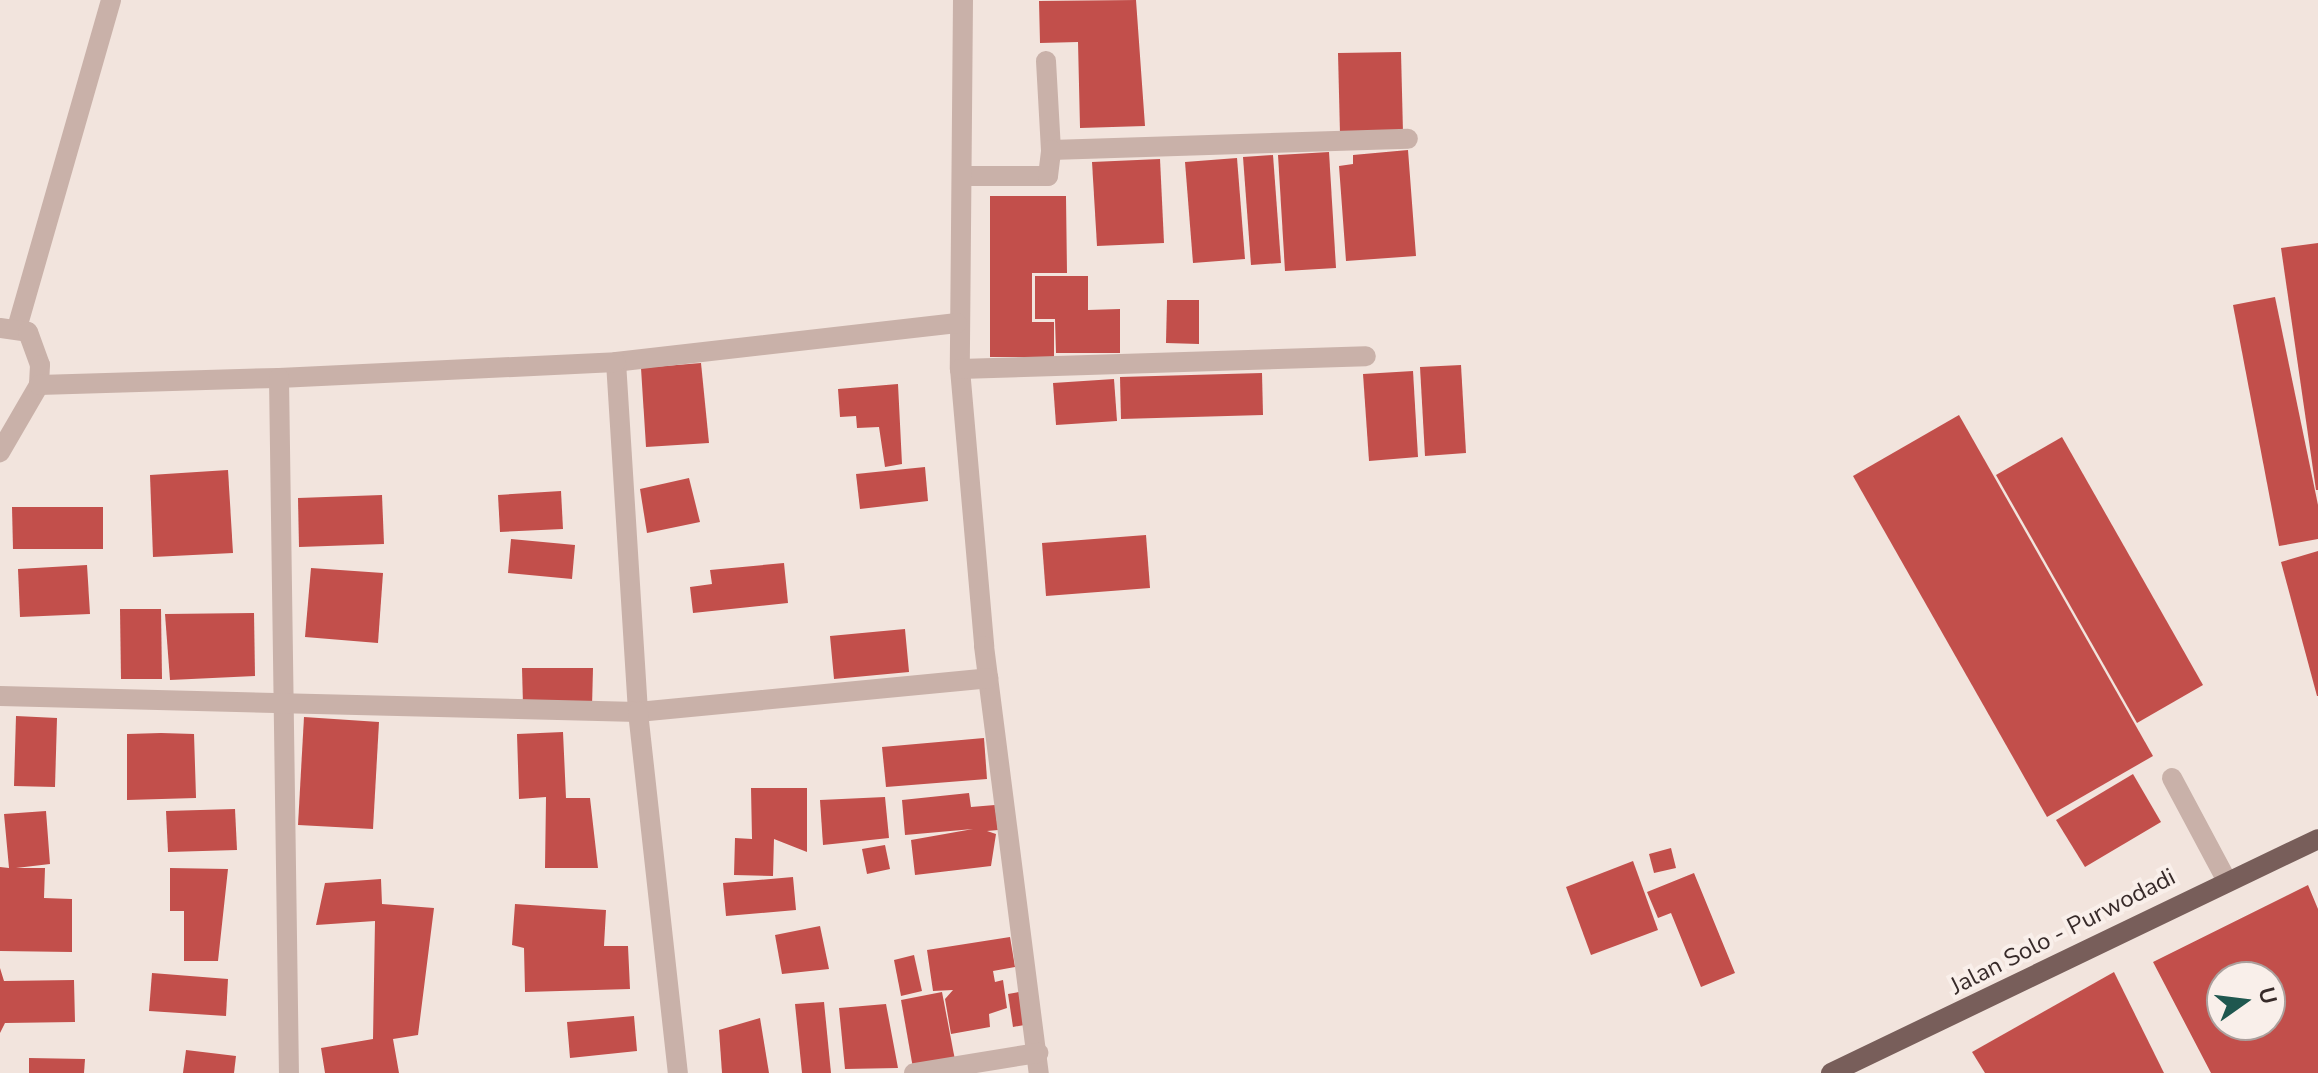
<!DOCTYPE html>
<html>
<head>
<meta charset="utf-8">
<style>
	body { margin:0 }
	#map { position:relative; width:2318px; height:1073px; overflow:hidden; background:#f2e4dd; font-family:"Nunito Sans",sans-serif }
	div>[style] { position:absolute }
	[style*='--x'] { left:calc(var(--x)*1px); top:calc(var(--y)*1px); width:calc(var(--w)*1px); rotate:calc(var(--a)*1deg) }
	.building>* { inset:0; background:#c24f4b }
	.lane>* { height:20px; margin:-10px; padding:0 10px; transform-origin:10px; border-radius:10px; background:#c9b1a9 }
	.street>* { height:20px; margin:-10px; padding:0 10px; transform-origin:10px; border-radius:10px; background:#c9b1a9 }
	.primary>* { height:20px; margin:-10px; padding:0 10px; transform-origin:10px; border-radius:10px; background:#785e5a }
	span { translate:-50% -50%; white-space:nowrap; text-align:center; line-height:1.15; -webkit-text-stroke:8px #f9efea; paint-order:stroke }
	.street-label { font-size:24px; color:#372a29 }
	.north { position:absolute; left:2206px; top:961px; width:80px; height:80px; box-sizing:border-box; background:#f9efea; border:2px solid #aba09d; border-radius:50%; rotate:76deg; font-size:22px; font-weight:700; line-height:32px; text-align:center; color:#372a29 }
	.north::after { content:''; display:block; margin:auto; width:28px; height:36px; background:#1f574f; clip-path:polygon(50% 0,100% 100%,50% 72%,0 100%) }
</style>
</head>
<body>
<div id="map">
	<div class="building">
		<i style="clip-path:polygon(1136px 0,1145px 126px,1080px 128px,1078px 42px,1040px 43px,1039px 1px)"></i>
		<i style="clip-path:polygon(1401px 52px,1403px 133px,1340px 134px,1338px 53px)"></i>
		<i style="clip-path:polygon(1408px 150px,1416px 256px,1346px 261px,1339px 166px,1353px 164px,1353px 155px)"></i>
		<i style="clip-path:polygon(1329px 152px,1336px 268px,1285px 271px,1278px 155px)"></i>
		<i style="clip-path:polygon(1273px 155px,1281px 263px,1251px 265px,1243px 157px)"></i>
		<i style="clip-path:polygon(1237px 158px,1245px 259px,1193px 263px,1185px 162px)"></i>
		<i style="clip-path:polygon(1160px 159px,1164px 243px,1097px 246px,1092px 162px)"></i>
		<i style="clip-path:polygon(990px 196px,1066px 196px,1067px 273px,1032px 273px,1032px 322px,1054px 322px,1054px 357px,990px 357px)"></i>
		<i style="clip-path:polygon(2318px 243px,2318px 490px,2316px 490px,2281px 248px)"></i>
		<i style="clip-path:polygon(1035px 276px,1088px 276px,1088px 310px,1120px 309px,1120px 353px,1056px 353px,1055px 319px,1035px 319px)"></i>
		<i style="clip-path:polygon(2275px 297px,2318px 505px,2318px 539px,2279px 546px,2233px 305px)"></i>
		<i style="clip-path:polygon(1167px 300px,1199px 300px,1199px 344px,1166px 343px)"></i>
		<i style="clip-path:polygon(701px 363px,709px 443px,646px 447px,641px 368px)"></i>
		<i style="clip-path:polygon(1461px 365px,1466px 453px,1425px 456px,1420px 367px)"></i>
		<i style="clip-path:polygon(1413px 371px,1418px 457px,1369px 461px,1363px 374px)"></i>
		<i style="clip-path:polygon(1262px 373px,1263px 415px,1121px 419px,1120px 377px)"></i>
		<i style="clip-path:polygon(1114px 379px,1117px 421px,1056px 425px,1053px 383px)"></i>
		<i style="clip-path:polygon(898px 384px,902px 464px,885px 467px,879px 427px,857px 428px,856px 416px,840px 417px,838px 389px)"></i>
		<i style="clip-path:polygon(1959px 415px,2153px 756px,2047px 817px,1853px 476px)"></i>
		<i style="clip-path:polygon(2062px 437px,2203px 685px,2137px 723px,1996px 475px)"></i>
		<i style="clip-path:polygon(925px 467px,928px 501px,860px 509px,856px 474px)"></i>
		<i style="clip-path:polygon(228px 470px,233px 553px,153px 557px,150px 475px)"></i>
		<i style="clip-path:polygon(689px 478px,700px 522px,647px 533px,640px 489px)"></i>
		<i style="clip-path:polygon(561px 491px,563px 529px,500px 532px,498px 495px)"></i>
		<i style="clip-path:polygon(382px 495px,384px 544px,299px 547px,298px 498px)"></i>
		<i style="clip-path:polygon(12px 507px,103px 507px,103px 549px,13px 549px)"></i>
		<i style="clip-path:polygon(1146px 535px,1150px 588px,1046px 596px,1042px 543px)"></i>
		<i style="clip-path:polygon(511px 539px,575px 545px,572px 579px,508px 573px)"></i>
		<i style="clip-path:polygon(2318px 551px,2318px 696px,2317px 696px,2281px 562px)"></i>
		<i style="clip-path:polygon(784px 563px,788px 603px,693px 613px,690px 587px,712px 584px,710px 570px)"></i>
		<i style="clip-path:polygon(87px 565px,90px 614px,20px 617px,18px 569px)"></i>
		<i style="clip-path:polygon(311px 568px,383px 573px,378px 643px,305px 637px)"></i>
		<i style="clip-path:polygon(120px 609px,161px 609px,162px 679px,121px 679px)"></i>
		<i style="clip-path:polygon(254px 613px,255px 676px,170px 680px,165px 614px)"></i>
		<i style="clip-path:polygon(905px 629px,909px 672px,834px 679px,830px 636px)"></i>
		<i style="clip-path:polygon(522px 668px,593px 668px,592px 707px,523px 705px)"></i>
		<i style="clip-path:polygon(16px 716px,57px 718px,55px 787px,14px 786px)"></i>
		<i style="clip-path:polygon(304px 717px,379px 722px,373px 829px,298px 825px)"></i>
		<i style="clip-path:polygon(563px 732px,566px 798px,590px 798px,598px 868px,545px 868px,546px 797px,519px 799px,517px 734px)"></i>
		<i style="clip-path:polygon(161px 733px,194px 734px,196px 798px,127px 800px,127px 734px)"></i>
		<i style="clip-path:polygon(984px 738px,987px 779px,886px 787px,882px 747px)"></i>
		<i style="clip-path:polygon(2133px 774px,2161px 822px,2085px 867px,2056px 820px)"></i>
		<i style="clip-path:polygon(751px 788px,807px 788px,807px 852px,774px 839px,773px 876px,734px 875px,735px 838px,752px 839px)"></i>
		<i style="clip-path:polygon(969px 793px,971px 807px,995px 805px,998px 830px,987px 831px,996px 834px,991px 866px,915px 875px,911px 840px,973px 829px,905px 835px,902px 800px)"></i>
		<i style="clip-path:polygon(885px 797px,889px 838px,823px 845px,820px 800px)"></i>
		<i style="clip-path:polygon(235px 809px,237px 850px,168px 852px,166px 811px)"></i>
		<i style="clip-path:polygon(46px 811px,50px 864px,16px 868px,45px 868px,44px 898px,72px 899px,72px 952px,0 951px,0 867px,9px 868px,4px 814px)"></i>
		<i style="clip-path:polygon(885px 845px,890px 869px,867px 874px,862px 849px)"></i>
		<i style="clip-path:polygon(1671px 848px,1676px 868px,1654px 873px,1649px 854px)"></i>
		<i style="clip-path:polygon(1633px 861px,1658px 930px,1591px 955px,1566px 887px)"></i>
		<i style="clip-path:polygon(170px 868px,228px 869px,218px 961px,184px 961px,184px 911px,170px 911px)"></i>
		<i style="clip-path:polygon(1694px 873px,1735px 973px,1701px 987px,1671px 913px,1658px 918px,1647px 892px)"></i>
		<i style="clip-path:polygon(793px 877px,796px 910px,726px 916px,723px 883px)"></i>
		<i style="clip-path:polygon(381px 879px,382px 904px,434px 908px,418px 1035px,393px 1039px,399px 1073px,325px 1073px,321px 1048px,373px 1039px,375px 921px,316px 925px,325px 883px)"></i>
		<i style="clip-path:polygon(evenodd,2308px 885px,2318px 909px,2318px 1073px,2211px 1073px,2153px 962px,2308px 885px,2222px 977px,2270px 977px,2270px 1025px,2222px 1025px,2222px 977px)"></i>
		<i style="clip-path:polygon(515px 904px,606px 910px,604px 946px,628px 946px,630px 989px,525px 992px,524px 948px,512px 945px)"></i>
		<i style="clip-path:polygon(820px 926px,829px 969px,782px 974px,775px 935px)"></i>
		<i style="clip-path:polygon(1010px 937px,1015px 967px,993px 971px,995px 982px,1003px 980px,1007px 1008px,989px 1014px,990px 1027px,951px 1034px,945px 999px,953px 990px,933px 991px,927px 950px)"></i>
		<i style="clip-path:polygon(914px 955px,922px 991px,901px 996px,894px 960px)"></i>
		<i style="clip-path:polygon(0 968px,4px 981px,74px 980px,75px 1022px,5px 1023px,0 1033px)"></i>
		<i style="clip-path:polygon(2114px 972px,2164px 1073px,1985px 1073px,1972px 1052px)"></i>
		<i style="clip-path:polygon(152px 973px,228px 979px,226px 1016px,149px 1011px)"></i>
		<i style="clip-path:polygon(1025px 991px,1030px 1024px,1013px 1027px,1008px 994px)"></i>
		<i style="clip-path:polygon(942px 992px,955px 1060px,913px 1068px,901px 1000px)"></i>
		<i style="clip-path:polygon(824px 1002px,831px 1073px,802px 1073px,795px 1004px)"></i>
		<i style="clip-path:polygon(886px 1004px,898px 1068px,845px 1069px,839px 1008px)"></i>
		<i style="clip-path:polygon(634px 1016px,637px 1051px,570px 1058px,567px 1022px)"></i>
		<i style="clip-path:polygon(760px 1018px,769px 1073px,722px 1073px,719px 1030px)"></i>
		<i style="clip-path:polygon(186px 1050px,236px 1056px,234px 1073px,183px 1073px)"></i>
		<i style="clip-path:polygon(29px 1058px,85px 1059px,84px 1073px,29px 1073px)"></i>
	</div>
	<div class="lane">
		<i style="--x:1046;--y:61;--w:89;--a:86.8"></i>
		<i style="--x:1051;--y:150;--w:357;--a:-1.8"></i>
		<i style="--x:964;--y:176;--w:84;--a:0"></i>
		<i style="--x:1048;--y:176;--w:26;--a:-83"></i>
		<i style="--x:17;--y:328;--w:341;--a:-74"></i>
		<i style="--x:2172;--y:778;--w:115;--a:61.9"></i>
	</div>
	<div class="street">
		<i style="--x:963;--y:0;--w:369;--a:90.5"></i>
		<i style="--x:960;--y:369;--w:278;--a:85"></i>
		<i style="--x:984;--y:646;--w:431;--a:82.7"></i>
		<i style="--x:957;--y:323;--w:343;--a:173.5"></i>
		<i style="--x:616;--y:362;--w:351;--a:86.4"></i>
		<i style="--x:638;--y:712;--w:352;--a:-5.5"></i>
		<i style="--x:0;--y:328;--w:28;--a:8"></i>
		<i style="--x:28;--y:332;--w:35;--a:70"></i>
		<i style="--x:40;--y:365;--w:20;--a:93"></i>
		<i style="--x:39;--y:385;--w:78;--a:120.2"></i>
		<i style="--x:960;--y:369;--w:406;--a:-1.8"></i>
		<i style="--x:279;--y:378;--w:337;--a:-2.7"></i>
		<i style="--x:39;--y:385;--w:240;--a:-1.7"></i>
		<i style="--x:279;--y:378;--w:695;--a:89.18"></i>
		<i style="--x:0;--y:696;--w:638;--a:1.44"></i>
		<i style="--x:638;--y:712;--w:363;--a:83.7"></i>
		<i style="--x:914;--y:1073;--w:126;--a:-9.2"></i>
	</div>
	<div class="primary">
		<i style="--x:1831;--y:1073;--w:540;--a:-25.66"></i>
	</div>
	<div class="street-label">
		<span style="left:2063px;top:932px;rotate:-27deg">Jalan Solo - Purwodadi</span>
	</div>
	<div class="north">U</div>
</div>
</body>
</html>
